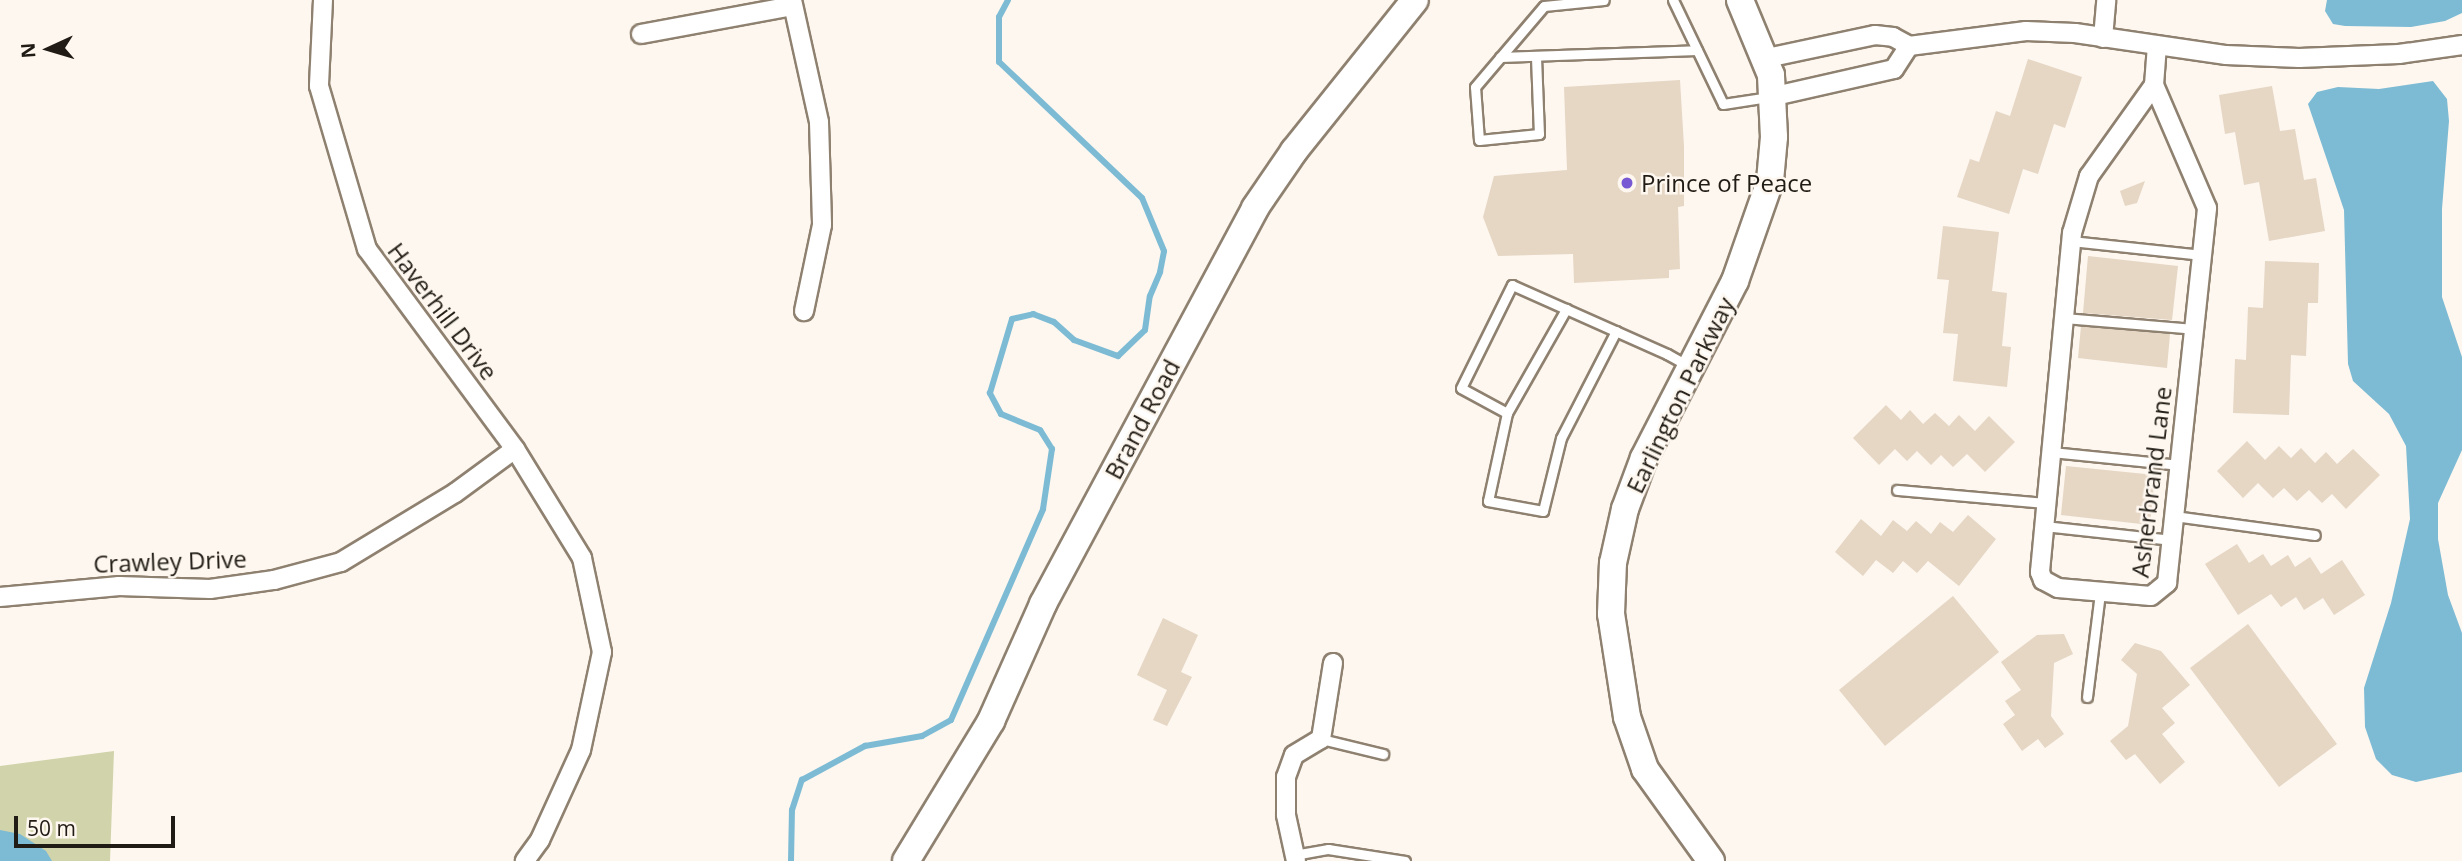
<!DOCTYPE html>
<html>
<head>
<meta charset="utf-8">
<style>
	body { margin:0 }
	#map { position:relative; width:2462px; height:861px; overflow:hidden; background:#fdf7ef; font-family:"Open Sans",sans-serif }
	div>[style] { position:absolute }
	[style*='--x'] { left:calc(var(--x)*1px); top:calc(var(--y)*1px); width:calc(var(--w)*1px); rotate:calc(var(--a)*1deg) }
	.green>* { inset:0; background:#d1d3aa }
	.water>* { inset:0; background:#7dbbd5 }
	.stream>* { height:6px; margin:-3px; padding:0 3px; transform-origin:3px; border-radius:3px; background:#7dbbd5 }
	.building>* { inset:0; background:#e6d6c4 }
	.roads { filter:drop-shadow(2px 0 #8f8170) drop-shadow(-2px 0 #8f8170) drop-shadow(0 2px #8f8170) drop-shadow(0 -2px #8f8170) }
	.lane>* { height:9px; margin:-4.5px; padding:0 4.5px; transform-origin:4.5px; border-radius:4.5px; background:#fff }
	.street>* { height:18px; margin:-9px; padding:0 9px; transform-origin:9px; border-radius:9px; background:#fff }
	.secondary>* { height:26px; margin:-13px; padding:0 13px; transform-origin:13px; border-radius:13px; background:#fff }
	.dots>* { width:19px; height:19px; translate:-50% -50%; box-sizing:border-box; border:4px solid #fdf7ef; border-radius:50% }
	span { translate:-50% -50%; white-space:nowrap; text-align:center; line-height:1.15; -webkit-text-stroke:5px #fdf7ef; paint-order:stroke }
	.poi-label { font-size:24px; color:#201b14 }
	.left { translate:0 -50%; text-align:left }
	.street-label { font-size:24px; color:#201b14 }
	.north { position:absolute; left:14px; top:14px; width:70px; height:70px; -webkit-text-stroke:5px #fdf7ef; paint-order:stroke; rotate:266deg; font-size:19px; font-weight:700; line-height:28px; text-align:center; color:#201b14 }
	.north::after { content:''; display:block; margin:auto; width:24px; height:32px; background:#201b14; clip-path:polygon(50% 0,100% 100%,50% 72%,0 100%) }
	.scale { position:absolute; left:14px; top:816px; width:161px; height:32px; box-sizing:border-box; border:4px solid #201b14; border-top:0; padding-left:9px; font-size:21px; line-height:24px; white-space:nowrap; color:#201b14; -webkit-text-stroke:5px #fdf7ef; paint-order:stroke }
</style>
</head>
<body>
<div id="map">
	<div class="green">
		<i style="clip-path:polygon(114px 751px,110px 861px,0 861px,0 766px)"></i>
	</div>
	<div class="water">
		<i style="clip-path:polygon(2327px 0,2462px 0,2462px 13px,2445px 21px,2411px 27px,2345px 26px,2333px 24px,2325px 11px)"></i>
		<i style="clip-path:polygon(2433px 81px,2447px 99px,2449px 121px,2442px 209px,2442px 297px,2462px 357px,2462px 450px,2438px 503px,2438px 539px,2448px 595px,2462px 633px,2462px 772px,2416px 782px,2392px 775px,2376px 759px,2365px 727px,2364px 688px,2391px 603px,2410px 519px,2406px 446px,2389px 414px,2353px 381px,2348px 364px,2344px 210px,2308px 104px,2317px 92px,2338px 87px,2379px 89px)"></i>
		<i style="clip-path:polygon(0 830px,20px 834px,46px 851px,52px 861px,0 861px)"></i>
	</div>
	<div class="stream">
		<i style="--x:791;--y:861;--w:51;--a:-88.9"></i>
		<i style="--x:792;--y:810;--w:32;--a:-72"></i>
		<i style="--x:802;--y:780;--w:72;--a:-28.4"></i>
		<i style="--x:865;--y:746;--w:58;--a:-10"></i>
		<i style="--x:922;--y:736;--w:33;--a:-29"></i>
		<i style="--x:951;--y:720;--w:230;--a:-66.4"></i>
		<i style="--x:1043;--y:509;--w:61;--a:-81.5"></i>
		<i style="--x:1052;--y:449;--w:22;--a:-122"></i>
		<i style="--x:1040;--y:430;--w:42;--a:-157.7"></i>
		<i style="--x:1001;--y:414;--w:24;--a:-118"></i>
		<i style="--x:990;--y:393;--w:77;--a:-73.4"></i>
		<i style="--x:1012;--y:319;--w:22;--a:-13"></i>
		<i style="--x:1033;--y:314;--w:22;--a:21"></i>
		<i style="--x:1054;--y:322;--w:27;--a:42"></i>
		<i style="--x:1074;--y:340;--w:47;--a:20"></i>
		<i style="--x:1118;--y:356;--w:37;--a:-44"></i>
		<i style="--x:1145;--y:330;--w:34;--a:-82"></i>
		<i style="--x:1150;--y:296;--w:26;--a:-67"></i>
		<i style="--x:1160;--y:272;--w:21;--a:-79"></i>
		<i style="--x:1164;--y:251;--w:57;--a:-112.5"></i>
		<i style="--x:1142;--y:198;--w:197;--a:-136.4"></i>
		<i style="--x:999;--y:62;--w:45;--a:-90"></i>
		<i style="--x:999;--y:17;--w:19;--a:-62"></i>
	</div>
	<div class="building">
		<i style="clip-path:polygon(2028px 59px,2082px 77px,2065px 128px,2054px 124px,2038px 174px,2023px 169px,2009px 214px,1957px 197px,1970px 159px,1979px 162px,1996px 111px,2010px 116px)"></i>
		<i style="clip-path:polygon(1680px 80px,1684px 146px,1684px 206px,1678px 207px,1680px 269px,1669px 270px,1669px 278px,1574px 283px,1573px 254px,1498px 256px,1483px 217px,1494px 176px,1567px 170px,1564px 87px)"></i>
		<i style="clip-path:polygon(2272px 86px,2280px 131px,2295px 129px,2304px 180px,2316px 178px,2325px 231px,2269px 241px,2259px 182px,2244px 185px,2235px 132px,2225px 134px,2219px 95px)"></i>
		<i style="clip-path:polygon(2145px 181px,2137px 203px,2125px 206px,2120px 191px)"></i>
		<i style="clip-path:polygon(1943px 226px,1999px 232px,1992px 291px,2007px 293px,2002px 346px,2011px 347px,2007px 387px,1953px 381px,1958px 334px,1943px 333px,1949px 280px,1937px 279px)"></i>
		<i style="clip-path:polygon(2088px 256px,2178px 266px,2172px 320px,2083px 313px)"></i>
		<i style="clip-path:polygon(2265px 261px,2319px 263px,2318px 303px,2308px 303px,2306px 356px,2291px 355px,2289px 415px,2233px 413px,2235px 359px,2246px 360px,2248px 307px,2263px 308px)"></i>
		<i style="clip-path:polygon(2081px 326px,2170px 334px,2167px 368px,2078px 358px)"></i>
		<i style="clip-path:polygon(1886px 405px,1901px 420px,1910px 410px,1923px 424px,1935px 413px,1949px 426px,1959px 415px,1975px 431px,1989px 416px,2015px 442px,1985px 472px,1967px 454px,1953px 467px,1941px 455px,1931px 465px,1917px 451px,1907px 461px,1895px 449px,1879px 465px,1853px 438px)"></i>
		<i style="clip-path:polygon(2247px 441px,2265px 460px,2279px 446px,2291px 458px,2301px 448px,2315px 463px,2326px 452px,2337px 464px,2353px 449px,2380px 475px,2346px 509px,2332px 494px,2322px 503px,2309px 490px,2297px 501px,2284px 488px,2273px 498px,2258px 483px,2243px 498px,2217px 471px)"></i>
		<i style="clip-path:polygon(2066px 466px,2155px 475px,2150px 525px,2061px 515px)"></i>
		<i style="clip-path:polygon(1968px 515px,1996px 539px,1959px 586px,1928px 561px,1917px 573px,1903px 561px,1893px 573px,1876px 560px,1863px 576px,1835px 552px,1861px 519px,1881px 536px,1893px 520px,1907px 531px,1916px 521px,1931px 534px,1940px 522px,1953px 532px)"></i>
		<i style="clip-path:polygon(2237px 544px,2249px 563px,2263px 554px,2271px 566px,2288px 555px,2295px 567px,2310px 557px,2321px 574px,2342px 560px,2365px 595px,2334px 615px,2323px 598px,2304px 610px,2296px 597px,2281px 607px,2271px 594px,2238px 615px,2205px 564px)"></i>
		<i style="clip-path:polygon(1953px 596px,1999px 652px,1885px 746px,1839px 690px)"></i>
		<i style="clip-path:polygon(1163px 618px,1198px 635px,1181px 672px,1192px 677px,1167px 726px,1153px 720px,1167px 690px,1137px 675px)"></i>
		<i style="clip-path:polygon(2248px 624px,2337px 744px,2279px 787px,2190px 668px)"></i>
		<i style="clip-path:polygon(2064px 634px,2073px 654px,2054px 663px,2051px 716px,2064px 734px,2045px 748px,2038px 739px,2022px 751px,2003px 724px,2015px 715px,2005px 701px,2021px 690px,2001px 662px,2037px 635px)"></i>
		<i style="clip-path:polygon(2135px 643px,2161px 651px,2190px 685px,2162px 708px,2175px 723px,2162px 734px,2185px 762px,2160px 784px,2135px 754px,2126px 760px,2110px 741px,2128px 726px,2137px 674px,2121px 660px)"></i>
	</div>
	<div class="roads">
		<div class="lane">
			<i style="--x:1673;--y:0;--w:115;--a:64.3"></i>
			<i style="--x:1723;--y:104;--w:47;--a:-8.7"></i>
			<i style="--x:1500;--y:57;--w:197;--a:-2"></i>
			<i style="--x:1536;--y:57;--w:77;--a:87.8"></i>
			<i style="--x:1539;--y:134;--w:60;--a:174.3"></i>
			<i style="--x:1479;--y:140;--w:53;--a:-94.3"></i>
			<i style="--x:1475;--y:87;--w:106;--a:-49.6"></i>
			<i style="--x:1544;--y:6;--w:60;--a:-5.7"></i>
			<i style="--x:2071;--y:241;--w:132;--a:6.1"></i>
			<i style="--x:2064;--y:318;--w:130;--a:4.8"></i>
			<i style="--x:1616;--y:331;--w:120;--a:117.2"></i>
			<i style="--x:1561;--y:438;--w:75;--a:103.9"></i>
			<i style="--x:1543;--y:511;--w:56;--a:-169.7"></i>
			<i style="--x:1488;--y:501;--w:90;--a:-77.8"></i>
			<i style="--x:1507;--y:413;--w:52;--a:-151.5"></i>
			<i style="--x:1461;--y:388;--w:115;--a:-63.7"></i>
			<i style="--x:1512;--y:285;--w:170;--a:24"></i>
			<i style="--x:1667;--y:354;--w:25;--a:29"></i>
			<i style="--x:1507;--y:413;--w:120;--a:-60.4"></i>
			<i style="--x:2051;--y:452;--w:130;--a:5.8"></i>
			<i style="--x:1897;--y:490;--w:150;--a:5"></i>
			<i style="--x:2174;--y:516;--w:142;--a:7.7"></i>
			<i style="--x:2044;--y:526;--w:129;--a:6.2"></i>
			<i style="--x:2087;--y:697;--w:106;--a:-82.9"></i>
			<i style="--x:1321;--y:739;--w:64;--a:13.6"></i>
			<i style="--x:1294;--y:855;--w:35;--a:-10"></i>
			<i style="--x:1328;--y:849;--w:78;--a:8.9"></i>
		</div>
		<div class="street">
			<i style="--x:323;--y:0;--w:86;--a:92.7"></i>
			<i style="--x:319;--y:86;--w:170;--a:73.6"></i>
			<i style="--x:367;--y:249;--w:249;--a:53.5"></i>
			<i style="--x:515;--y:449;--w:128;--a:58.4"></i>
			<i style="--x:582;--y:558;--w:96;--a:78"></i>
			<i style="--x:602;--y:652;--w:100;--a:102.1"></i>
			<i style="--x:581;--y:750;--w:99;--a:114.5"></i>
			<i style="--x:540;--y:840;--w:26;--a:126"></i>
			<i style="--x:792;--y:0;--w:125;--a:77.5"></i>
			<i style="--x:819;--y:122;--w:103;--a:88.3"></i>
			<i style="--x:822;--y:225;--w:88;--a:101.8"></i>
			<i style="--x:641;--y:34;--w:154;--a:-10.5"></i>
			<i style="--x:2103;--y:38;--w:38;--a:-85"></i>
			<i style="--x:1767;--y:58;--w:110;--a:-12"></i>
			<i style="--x:1875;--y:35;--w:18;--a:6"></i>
			<i style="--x:1893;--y:37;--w:18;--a:29"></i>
			<i style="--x:1909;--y:46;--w:118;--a:-7.3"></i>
			<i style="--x:2026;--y:31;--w:49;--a:2.3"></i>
			<i style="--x:2075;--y:33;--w:153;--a:8.3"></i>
			<i style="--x:2226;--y:55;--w:73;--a:2.4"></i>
			<i style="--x:2299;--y:58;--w:100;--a:-2.3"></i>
			<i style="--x:2399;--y:54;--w:64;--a:-8.1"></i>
			<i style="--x:2154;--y:85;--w:112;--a:125.5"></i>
			<i style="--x:2089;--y:176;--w:59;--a:106.6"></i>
			<i style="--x:2072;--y:233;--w:341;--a:95.4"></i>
			<i style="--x:2040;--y:572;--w:9;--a:69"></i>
			<i style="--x:2043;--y:580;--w:17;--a:28"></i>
			<i style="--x:2058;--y:588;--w:93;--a:4.9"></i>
			<i style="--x:2151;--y:596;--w:21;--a:-39"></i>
			<i style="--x:2167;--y:583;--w:377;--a:-83.9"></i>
			<i style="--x:2207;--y:208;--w:134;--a:-113.3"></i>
			<i style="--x:2154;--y:85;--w:40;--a:-85.7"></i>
			<i style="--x:1775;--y:96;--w:122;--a:-12.8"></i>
			<i style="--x:1894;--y:69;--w:27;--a:-57"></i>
			<i style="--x:0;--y:597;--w:120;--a:-5.3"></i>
			<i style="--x:119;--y:586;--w:91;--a:1.9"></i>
			<i style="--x:210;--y:589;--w:65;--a:-8"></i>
			<i style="--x:274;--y:580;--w:69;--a:-15"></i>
			<i style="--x:341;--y:562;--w:133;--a:-31.2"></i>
			<i style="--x:455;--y:493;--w:74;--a:-36.3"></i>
			<i style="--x:1296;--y:861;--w:47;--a:-102.3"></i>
			<i style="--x:1286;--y:815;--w:38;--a:-90"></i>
			<i style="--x:1286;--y:777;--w:23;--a:-70"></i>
			<i style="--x:1294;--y:755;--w:31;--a:-31"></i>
			<i style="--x:1321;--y:739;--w:77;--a:-81"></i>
		</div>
		<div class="secondary">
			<i style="--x:906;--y:861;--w:164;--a:-58.7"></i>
			<i style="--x:991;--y:721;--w:128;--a:-66"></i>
			<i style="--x:1043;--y:604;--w:449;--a:-61.8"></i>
			<i style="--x:1255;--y:208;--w:69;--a:-55.6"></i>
			<i style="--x:1294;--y:151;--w:193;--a:-51.3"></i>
			<i style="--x:1711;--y:861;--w:113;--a:-125.7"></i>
			<i style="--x:1645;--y:769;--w:55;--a:-109.1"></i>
			<i style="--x:1627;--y:717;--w:104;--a:-98.8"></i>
			<i style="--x:1611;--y:614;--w:51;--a:-87.8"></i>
			<i style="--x:1613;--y:563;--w:55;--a:-77.5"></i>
			<i style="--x:1625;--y:509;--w:54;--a:-69.6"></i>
			<i style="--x:1644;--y:458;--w:199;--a:-62.8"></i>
			<i style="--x:1735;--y:281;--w:106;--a:-70.7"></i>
			<i style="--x:1770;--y:181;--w:44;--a:-84.8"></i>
			<i style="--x:1774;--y:137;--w:62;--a:-92.8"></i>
			<i style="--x:1771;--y:75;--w:81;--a:-112.5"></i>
		</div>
	</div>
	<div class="dots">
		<i style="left:1627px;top:183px;background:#7958d3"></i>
	</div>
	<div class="poi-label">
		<span class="left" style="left:1641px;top:183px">Prince of Peace</span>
	</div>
	<div class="street-label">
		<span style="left:443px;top:311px;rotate:53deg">Haverhill Drive</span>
		<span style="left:1680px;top:395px;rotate:-64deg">Earlington Parkway</span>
		<span style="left:1142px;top:419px;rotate:-62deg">Brand Road</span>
		<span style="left:2151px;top:482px;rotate:-83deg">Asherbrand Lane</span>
		<span style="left:170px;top:561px;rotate:-2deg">Crawley Drive</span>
	</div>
	<div class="north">N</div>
	<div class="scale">50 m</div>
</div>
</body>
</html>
